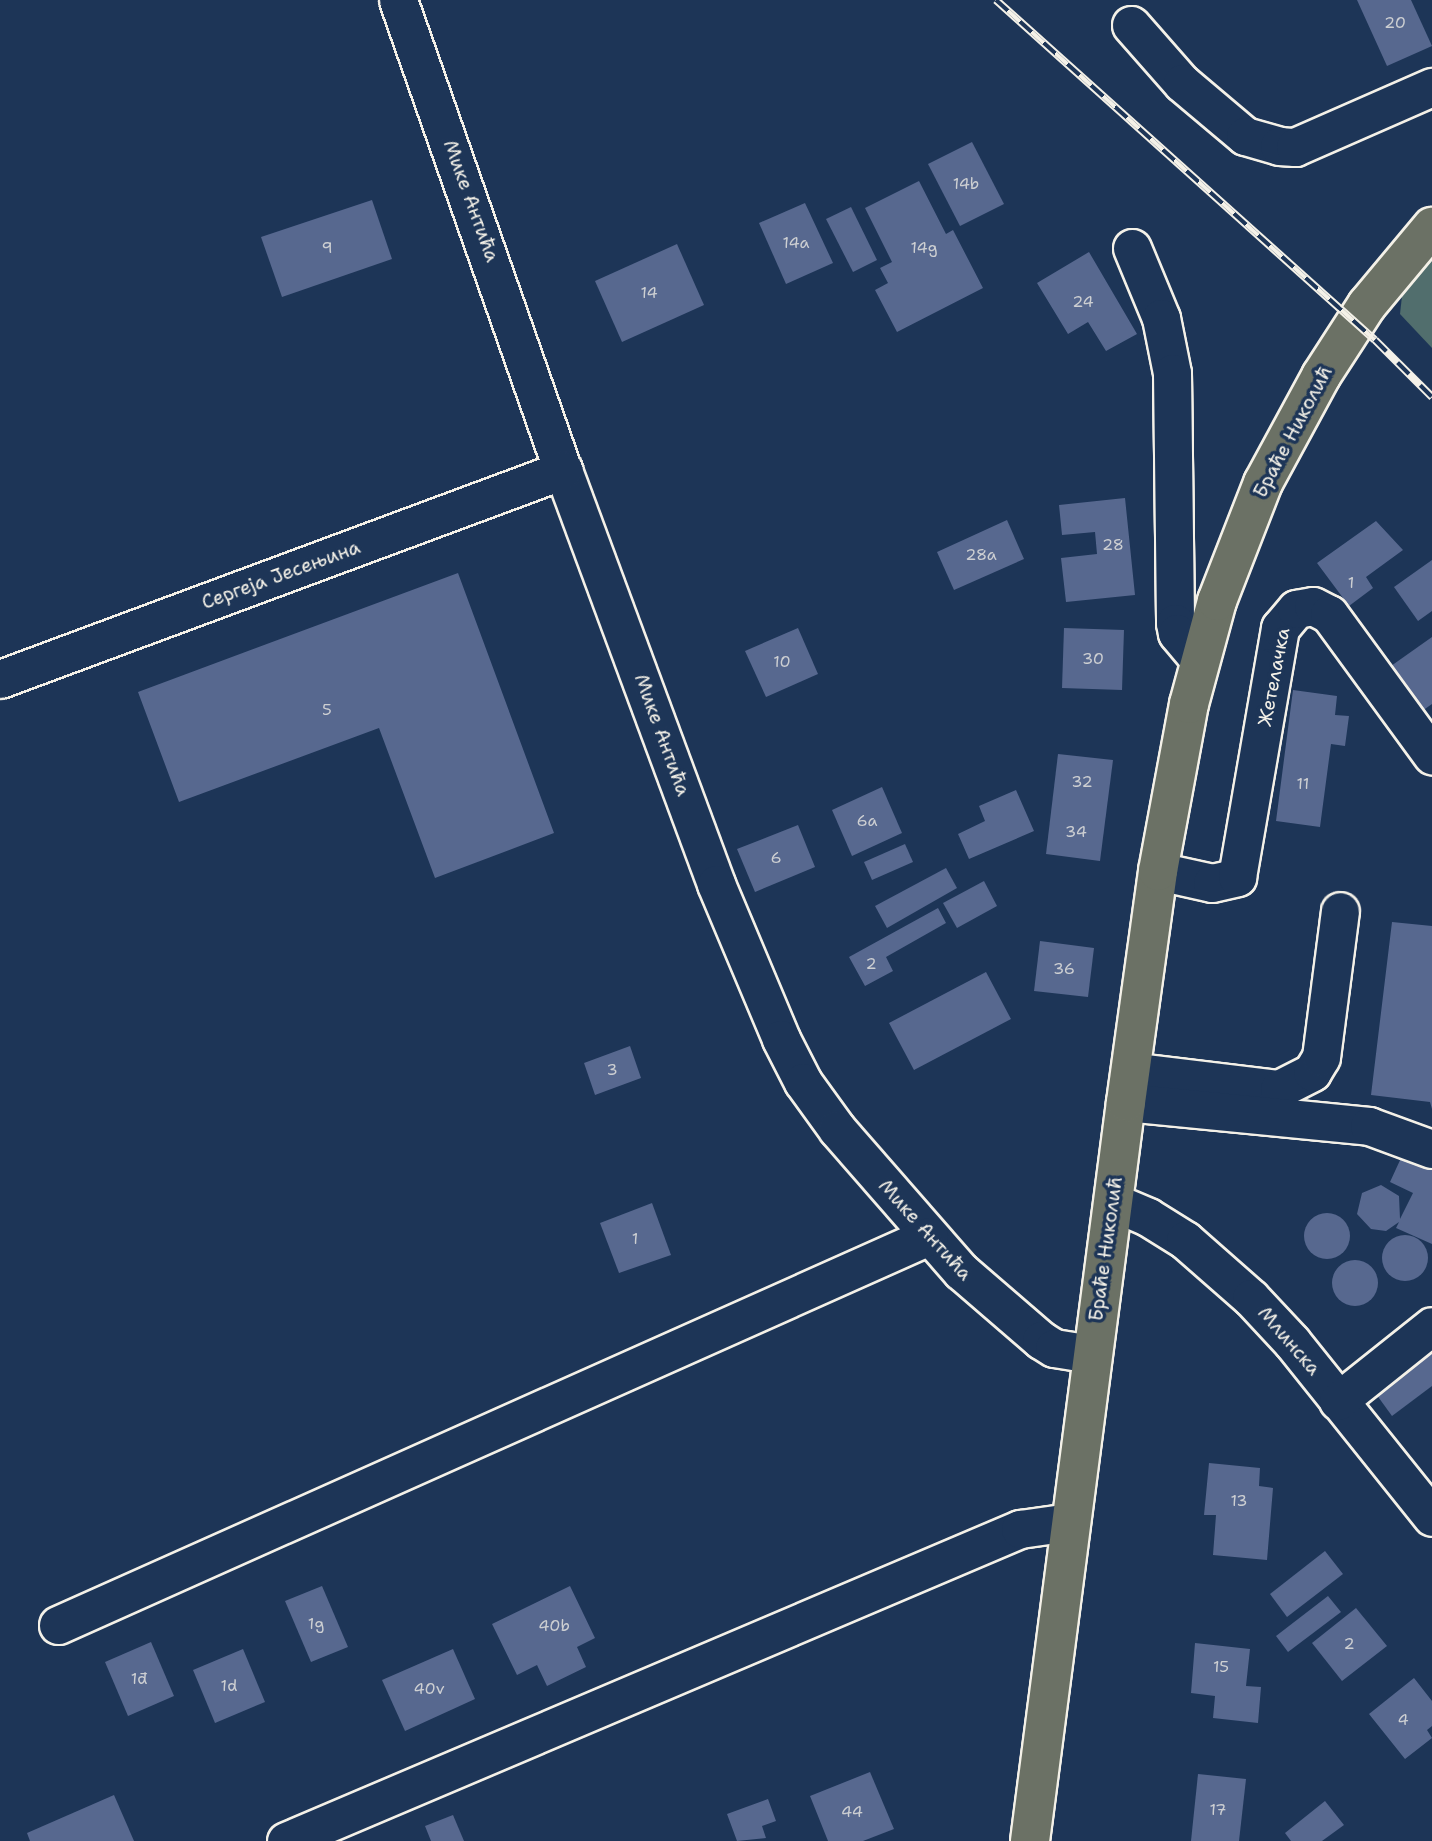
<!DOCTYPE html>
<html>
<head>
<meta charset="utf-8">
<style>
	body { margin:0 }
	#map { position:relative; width:1432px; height:1841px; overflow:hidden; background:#1d3557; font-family:"Shantell Sans",sans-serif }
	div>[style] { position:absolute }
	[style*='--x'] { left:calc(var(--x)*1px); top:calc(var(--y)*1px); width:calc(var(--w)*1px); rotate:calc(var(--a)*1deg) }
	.green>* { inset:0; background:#516e6d }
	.building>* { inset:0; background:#57688f }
	.round { border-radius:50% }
	.roads { filter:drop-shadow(2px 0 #f4f1e8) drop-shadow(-2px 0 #f4f1e8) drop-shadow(0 2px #f4f1e8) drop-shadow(0 -2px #f4f1e8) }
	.minor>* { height:37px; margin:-18.5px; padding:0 18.5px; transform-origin:18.5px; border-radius:18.5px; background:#1d3557 }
	.major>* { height:38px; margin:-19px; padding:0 19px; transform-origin:19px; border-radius:19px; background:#6b7165 }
	.rail>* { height:8px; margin-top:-4px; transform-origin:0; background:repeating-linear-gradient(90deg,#1d3557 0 16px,#f4f1e8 0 32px); box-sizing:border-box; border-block:2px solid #f4f1e8 }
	span { translate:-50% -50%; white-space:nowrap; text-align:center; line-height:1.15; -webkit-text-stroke:7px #1d3557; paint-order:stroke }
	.number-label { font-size:16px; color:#cdcfd2 }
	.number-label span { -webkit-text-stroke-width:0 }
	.street-label { font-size:19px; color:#f4f1e8 }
</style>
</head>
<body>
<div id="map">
	<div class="green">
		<i style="clip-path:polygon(1432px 260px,1432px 348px,1400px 314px,1403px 287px)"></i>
	</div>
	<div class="building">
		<i style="clip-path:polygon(1357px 0,1411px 0,1432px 46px,1387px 66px)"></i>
		<i style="clip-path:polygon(972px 142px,1004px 204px,960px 226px,928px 164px)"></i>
		<i style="clip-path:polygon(919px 181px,946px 234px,953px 230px,983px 288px,897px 332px,875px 290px,888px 283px,880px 268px,892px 262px,865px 208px)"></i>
		<i style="clip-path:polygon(372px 200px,392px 259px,282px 297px,261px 237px)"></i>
		<i style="clip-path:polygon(805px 203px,833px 263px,786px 284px,759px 223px)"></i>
		<i style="clip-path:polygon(851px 207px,877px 260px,853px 272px,826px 219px)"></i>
		<i style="clip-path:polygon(677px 244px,704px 305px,622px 342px,595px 281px)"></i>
		<i style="clip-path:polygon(1089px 252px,1137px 334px,1106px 351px,1088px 322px,1068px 334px,1037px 283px)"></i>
		<i style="clip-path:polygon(1125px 498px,1135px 595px,1066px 602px,1061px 558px,1097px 554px,1095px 532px,1062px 535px,1059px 505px)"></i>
		<i style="clip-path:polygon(1007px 520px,1024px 559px,954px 590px,937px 552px)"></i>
		<i style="clip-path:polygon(1376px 521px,1403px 550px,1366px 577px,1373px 588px,1349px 606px,1317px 563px)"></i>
		<i style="clip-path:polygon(1432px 560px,1432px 611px,1418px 621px,1394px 587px)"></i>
		<i style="clip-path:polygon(458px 573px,554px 833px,435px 878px,379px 728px,179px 802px,138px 692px)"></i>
		<i style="clip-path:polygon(798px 628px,818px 674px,766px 697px,745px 651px)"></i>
		<i style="clip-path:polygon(1064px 628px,1124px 630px,1122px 690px,1062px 688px)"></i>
		<i style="clip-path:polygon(1432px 637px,1432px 704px,1422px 711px,1391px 666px)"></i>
		<i style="clip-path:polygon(1293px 690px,1337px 696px,1335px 715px,1349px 716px,1345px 746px,1331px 744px,1320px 827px,1276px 821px)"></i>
		<i style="clip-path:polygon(1058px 754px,1113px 760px,1100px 861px,1046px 854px)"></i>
		<i style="clip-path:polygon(882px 787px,902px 833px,852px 856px,832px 810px)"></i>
		<i style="clip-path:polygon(1016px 790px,1034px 831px,969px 859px,958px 834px,985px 821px,979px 806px)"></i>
		<i style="clip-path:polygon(798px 825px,815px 867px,755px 892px,737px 849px)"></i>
		<i style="clip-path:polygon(905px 844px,913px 862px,872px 880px,864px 862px)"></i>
		<i style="clip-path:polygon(946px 868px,957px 888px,887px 928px,875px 906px)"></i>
		<i style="clip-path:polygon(984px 881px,997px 906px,957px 928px,943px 903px)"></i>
		<i style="clip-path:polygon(938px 908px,946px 923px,886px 957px,893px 971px,865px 986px,849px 957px)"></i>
		<i style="clip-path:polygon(1392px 922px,1432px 926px,1432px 1109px,1430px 1102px,1371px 1095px)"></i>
		<i style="clip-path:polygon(1040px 941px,1094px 948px,1088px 997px,1034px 991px)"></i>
		<i style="clip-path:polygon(986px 972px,1011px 1019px,914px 1070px,889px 1023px)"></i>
		<i style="clip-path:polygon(630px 1046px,641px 1078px,595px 1095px,584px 1063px)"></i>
		<i style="clip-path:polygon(1407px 1145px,1432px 1157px,1432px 1244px,1396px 1228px,1399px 1222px,1386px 1231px,1371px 1229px,1357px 1214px,1362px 1193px,1381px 1185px,1399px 1196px,1400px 1219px,1413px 1193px,1390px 1182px)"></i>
		<i style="clip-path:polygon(652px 1203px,671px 1255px,619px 1273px,600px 1223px)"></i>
		<i class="round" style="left:1304px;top:1213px;width:46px;height:46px"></i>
		<i class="round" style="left:1382px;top:1235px;width:46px;height:46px"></i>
		<i class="round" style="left:1332px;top:1260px;width:46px;height:46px"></i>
		<i style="clip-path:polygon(1428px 1344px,1432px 1350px,1432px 1386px,1392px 1416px,1371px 1387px)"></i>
		<i style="clip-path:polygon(1209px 1463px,1260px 1468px,1259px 1486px,1273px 1488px,1267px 1560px,1213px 1555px,1216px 1515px,1204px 1515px)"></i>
		<i style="clip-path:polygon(1325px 1551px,1343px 1574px,1287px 1617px,1270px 1594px)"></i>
		<i style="clip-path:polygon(322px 1586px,348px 1647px,311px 1662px,285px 1601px)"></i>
		<i style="clip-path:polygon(570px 1586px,595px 1638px,577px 1647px,586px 1667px,547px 1686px,537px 1665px,517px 1675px,492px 1624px)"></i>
		<i style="clip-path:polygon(1328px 1596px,1341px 1612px,1288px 1652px,1276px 1636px)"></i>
		<i style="clip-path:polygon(1356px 1608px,1387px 1646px,1342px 1681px,1312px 1643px)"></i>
		<i style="clip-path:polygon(151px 1642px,174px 1696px,128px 1716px,105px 1662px)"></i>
		<i style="clip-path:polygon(1195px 1643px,1250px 1649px,1246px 1686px,1261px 1687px,1258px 1723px,1213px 1718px,1215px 1696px,1191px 1693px)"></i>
		<i style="clip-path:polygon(243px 1649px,265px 1702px,215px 1723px,193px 1670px)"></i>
		<i style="clip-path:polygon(453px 1649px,475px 1699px,405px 1731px,382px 1680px)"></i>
		<i style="clip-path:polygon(1414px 1678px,1432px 1701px,1432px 1726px,1427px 1730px,1432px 1738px,1405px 1759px,1369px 1714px)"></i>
		<i style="clip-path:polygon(870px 1772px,894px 1829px,863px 1841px,828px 1841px,810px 1796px)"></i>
		<i style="clip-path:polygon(1198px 1774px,1246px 1779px,1239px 1841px,1191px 1841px)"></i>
		<i style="clip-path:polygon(114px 1795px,134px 1841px,30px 1841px,27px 1833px)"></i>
		<i style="clip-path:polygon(768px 1799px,776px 1821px,762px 1826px,766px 1838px,737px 1841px,727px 1814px)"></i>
		<i style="clip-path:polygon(1325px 1801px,1344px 1825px,1322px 1841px,1291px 1841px,1285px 1833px)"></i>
		<i style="clip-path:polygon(453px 1815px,464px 1841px,431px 1841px,425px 1826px)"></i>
	</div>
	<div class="roads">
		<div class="minor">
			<i style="--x:398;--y:0;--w:498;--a:70.7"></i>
			<i style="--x:563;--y:470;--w:441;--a:69.7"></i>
			<i style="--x:716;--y:884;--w:168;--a:67.2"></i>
			<i style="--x:781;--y:1039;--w:48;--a:62.9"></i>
			<i style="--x:803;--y:1082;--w:58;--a:54.1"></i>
			<i style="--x:837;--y:1129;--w:189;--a:48.9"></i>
			<i style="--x:961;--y:1271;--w:106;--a:40.8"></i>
			<i style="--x:1041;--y:1340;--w:15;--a:32"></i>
			<i style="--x:1054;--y:1348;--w:38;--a:9"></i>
			<i style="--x:1131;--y:25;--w:77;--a:48.7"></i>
			<i style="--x:1182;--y:83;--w:82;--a:40.1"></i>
			<i style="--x:1245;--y:136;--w:35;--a:16"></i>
			<i style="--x:1279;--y:146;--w:16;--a:4"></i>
			<i style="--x:1295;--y:147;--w:150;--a:-23.7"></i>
			<i style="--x:1132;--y:248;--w:76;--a:67.5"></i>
			<i style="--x:1161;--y:318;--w:56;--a:78.7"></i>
			<i style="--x:1172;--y:373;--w:250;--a:89.3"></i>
			<i style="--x:1175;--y:623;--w:10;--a:79"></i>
			<i style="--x:1177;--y:633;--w:35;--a:50"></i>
			<i style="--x:0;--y:679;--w:601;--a:-20.37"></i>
			<i style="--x:1158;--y:871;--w:55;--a:12.5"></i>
			<i style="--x:1212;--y:883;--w:26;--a:-13"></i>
			<i style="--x:1237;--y:877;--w:253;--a:-80.2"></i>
			<i style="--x:1280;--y:628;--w:25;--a:-50"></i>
			<i style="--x:1296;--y:609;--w:17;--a:-10"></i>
			<i style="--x:1313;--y:606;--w:18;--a:27"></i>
			<i style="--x:1329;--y:614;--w:175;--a:53.9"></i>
			<i style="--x:1130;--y:1071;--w:150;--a:6.9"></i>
			<i style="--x:1279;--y:1089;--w:37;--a:-27"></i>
			<i style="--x:1312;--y:1072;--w:17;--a:-59"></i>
			<i style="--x:1321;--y:1057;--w:147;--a:-82.6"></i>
			<i style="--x:1126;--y:1102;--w:244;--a:5.6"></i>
			<i style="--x:1369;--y:1126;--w:67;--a:20.1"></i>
			<i style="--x:1113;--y:1202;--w:38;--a:23"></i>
			<i style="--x:1148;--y:1217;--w:44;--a:31.9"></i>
			<i style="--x:1185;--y:1240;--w:88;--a:41.3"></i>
			<i style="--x:1251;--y:1298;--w:60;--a:47"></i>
			<i style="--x:1292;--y:1342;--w:224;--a:51.3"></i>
			<i style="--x:1338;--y:1401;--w:120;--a:-38.6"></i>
			<i style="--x:58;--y:1625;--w:954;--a:-24.07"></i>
			<i style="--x:286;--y:1841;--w:798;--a:-23.03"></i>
			<i style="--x:1020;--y:1529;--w:50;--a:-8"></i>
		</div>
		<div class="major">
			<i style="--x:1030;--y:1841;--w:745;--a:-82.6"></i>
			<i style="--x:1126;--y:1102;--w:233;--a:-82.1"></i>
			<i style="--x:1158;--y:871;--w:170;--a:-79.5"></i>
			<i style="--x:1189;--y:704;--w:107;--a:-74.8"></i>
			<i style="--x:1217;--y:601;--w:127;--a:-68.7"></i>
			<i style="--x:1263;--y:483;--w:122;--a:-61.5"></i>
			<i style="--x:1321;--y:376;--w:85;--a:-57.1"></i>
			<i style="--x:1367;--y:305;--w:102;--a:-50.2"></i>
		</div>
	</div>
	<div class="rail">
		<i style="--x:996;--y:0;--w:509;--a:41.9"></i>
		<i style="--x:1375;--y:340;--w:81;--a:45"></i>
	</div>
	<div class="number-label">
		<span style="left:1395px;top:23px">20</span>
		<span style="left:966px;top:184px">14b</span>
		<span style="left:796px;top:243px">14a</span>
		<span style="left:327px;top:248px">9</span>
		<span style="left:924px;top:248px">14g</span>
		<span style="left:649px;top:293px">14</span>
		<span style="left:1083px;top:302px">24</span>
		<span style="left:1113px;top:545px">28</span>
		<span style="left:981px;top:555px">28a</span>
		<span style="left:1351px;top:583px">1</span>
		<span style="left:1093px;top:659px">30</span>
		<span style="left:782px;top:662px">10</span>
		<span style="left:327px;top:710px">5</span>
		<span style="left:1082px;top:782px">32</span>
		<span style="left:1303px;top:784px">11</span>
		<span style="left:867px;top:821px">6a</span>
		<span style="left:1076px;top:832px">34</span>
		<span style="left:776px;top:858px">6</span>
		<span style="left:871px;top:964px">2</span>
		<span style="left:1064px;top:969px">36</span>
		<span style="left:612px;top:1070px">3</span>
		<span style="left:635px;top:1239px">1</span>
		<span style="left:1239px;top:1501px">13</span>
		<span style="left:316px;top:1624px">1g</span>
		<span style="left:554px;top:1626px">40b</span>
		<span style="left:1349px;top:1644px">2</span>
		<span style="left:1221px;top:1667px">15</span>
		<span style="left:139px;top:1679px">1đ</span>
		<span style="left:229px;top:1686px">1d</span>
		<span style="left:429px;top:1689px">40v</span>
		<span style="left:1403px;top:1720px">4</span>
		<span style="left:1218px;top:1810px">17</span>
		<span style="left:852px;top:1812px">44</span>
	</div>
	<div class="street-label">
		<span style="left:471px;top:201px;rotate:70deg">Мике Антића</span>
		<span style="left:1293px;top:432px;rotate:-62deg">Браће Николић</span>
		<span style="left:281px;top:575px;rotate:-20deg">Сергеја Јесењина</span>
		<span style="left:1274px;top:677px;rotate:-79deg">Жетелачка</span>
		<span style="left:662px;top:735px;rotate:70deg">Мике Антића</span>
		<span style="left:925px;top:1230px;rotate:48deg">Мике Антића</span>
		<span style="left:1106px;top:1249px;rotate:-82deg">Браће Николић</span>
		<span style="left:1289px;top:1341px;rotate:49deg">Млинска</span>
	</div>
</div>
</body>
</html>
